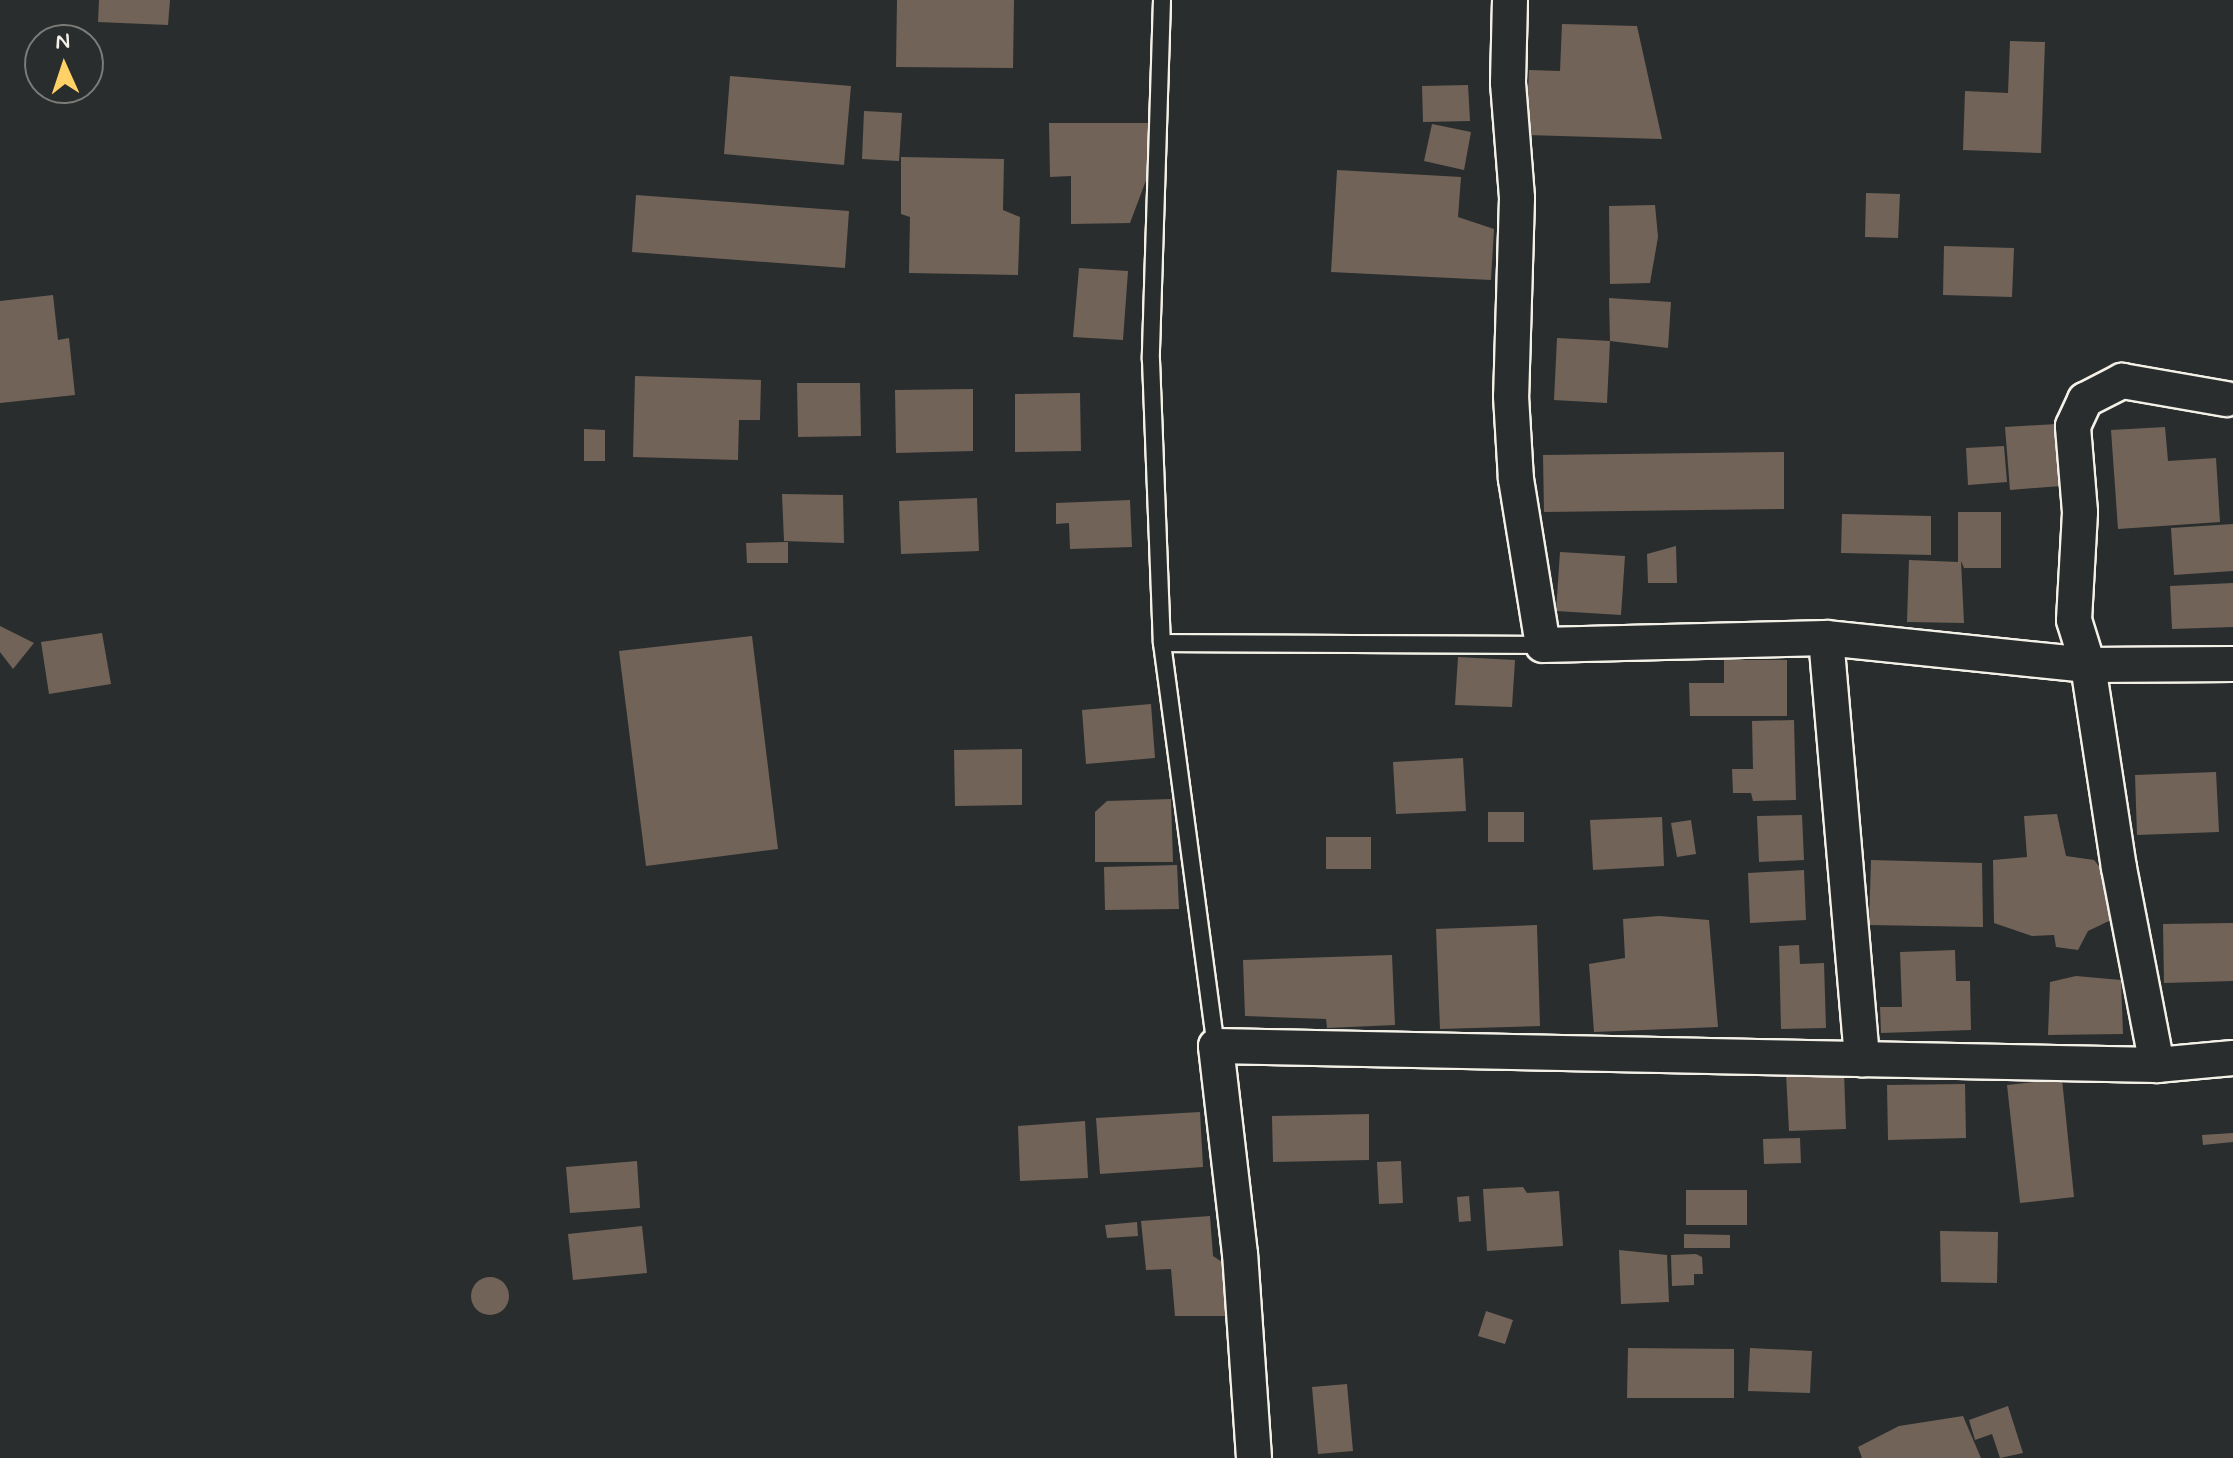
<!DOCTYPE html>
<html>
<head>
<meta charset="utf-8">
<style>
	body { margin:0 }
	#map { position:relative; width:2233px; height:1458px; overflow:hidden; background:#2a2d2e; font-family:Mynerve,sans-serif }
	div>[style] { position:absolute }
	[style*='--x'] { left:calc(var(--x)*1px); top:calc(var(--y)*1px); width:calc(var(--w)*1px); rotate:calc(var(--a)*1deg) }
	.building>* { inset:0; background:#716358 }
	.round { border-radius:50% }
	.roads { filter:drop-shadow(2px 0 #f4f1e8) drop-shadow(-2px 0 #f4f1e8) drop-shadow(0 2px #f4f1e8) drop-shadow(0 -2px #f4f1e8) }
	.service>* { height:16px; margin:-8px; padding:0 8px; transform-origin:8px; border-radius:8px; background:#2a2d2e }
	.minor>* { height:34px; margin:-17px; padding:0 17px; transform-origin:17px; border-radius:17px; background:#2a2d2e }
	span { translate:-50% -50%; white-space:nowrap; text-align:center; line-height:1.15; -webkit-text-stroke:6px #2a2d2e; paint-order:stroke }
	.north { position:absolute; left:24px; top:24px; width:80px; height:80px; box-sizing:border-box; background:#2a2d2e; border:2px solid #7b7b78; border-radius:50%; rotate:357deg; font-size:22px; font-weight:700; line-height:32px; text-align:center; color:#f4f1e8 }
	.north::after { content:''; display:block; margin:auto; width:28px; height:36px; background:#ffd166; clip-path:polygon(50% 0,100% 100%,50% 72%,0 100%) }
</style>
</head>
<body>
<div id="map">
	<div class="building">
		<i style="clip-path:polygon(99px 0,170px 0,168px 25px,98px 22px)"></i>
		<i style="clip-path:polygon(897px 0,1014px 0,1013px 68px,896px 67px)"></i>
		<i style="clip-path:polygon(1562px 24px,1637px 26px,1662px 139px,1526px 135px,1529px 70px,1560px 71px)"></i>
		<i style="clip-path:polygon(2010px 41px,2045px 42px,2041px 153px,1963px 150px,1965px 91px,2008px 93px)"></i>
		<i style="clip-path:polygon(730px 76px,851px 86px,844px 165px,724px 154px)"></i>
		<i style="clip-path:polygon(1468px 85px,1470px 121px,1423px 122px,1422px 86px)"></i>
		<i style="clip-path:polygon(864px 111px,902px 113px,899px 161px,862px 159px)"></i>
		<i style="clip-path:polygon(1049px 123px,1148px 123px,1148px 175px,1130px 223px,1071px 224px,1071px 176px,1050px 177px)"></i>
		<i style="clip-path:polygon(1432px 124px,1471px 132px,1464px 170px,1424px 161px)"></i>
		<i style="clip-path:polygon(901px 157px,1004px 159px,1003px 210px,1020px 217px,1018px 275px,909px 273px,910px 217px,901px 214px)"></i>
		<i style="clip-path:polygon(1337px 170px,1461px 177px,1458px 217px,1494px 229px,1491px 280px,1331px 272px)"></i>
		<i style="clip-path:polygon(1866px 193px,1900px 194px,1898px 238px,1865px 237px)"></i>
		<i style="clip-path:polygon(636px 195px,849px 211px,845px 268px,632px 252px)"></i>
		<i style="clip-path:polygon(1655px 205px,1658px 237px,1650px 283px,1610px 284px,1609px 206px)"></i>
		<i style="clip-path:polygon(1944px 246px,2014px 248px,2012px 297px,1943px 295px)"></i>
		<i style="clip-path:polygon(1079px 268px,1128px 271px,1123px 340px,1073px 337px)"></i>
		<i style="clip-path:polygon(53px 295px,58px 340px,69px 338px,75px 395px,0 403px,0 301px)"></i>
		<i style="clip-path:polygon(1609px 298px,1671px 302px,1668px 348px,1610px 341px,1607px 403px,1554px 400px,1557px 338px,1610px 341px)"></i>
		<i style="clip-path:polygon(635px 376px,761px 380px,760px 420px,739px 420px,738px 460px,633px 457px)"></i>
		<i style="clip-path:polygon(797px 383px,860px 383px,861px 436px,798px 437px)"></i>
		<i style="clip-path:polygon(973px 389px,973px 451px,896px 453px,895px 390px)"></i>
		<i style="clip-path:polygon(1080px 393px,1081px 451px,1015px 452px,1015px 394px)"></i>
		<i style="clip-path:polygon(2056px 424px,2061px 486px,2010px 490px,2005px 427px)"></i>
		<i style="clip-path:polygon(2165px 427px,2168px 461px,2216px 458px,2220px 522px,2118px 529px,2111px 430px)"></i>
		<i style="clip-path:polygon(584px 429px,605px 430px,605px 461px,584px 461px)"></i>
		<i style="clip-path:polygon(2004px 446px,2007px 482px,1968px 485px,1966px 448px)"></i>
		<i style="clip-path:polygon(1784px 452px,1784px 509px,1544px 512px,1543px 455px)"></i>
		<i style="clip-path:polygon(782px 494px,843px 495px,844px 543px,784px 541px)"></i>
		<i style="clip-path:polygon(977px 498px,979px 551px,901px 554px,899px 501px)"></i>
		<i style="clip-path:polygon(1130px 500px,1132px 547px,1070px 549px,1069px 523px,1056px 524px,1056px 503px)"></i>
		<i style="clip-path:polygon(1958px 512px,2001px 512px,2001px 568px,1964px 568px,1961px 561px,1964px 623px,1907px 622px,1909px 560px,1958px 562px)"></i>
		<i style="clip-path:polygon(1842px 514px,1931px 516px,1931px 555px,1841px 553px)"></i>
		<i style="clip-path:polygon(2233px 524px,2233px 571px,2174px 575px,2171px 528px)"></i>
		<i style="clip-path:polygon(788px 542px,788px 563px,747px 563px,746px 543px)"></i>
		<i style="clip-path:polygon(1676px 546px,1677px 583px,1648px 583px,1647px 554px)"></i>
		<i style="clip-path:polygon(1560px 552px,1625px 556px,1621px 615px,1556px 611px)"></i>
		<i style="clip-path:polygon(2233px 583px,2233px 627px,2172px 629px,2170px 586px)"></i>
		<i style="clip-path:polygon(0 626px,34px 643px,13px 669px,0 652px)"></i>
		<i style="clip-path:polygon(102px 633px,111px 684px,49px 694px,41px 642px)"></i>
		<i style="clip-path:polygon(752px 636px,778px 849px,646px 866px,619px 651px)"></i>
		<i style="clip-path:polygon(1458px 657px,1515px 660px,1512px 707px,1455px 705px)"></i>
		<i style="clip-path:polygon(1724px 660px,1787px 660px,1787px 716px,1690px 716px,1689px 683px,1724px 683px)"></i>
		<i style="clip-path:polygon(1151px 704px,1155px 758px,1086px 764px,1082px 710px)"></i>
		<i style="clip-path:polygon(1794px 720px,1796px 800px,1753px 801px,1751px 793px,1733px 793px,1732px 769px,1753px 769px,1752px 721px)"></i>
		<i style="clip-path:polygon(1022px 749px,1022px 805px,955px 806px,954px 750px)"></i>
		<i style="clip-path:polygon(1463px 758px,1466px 811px,1396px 814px,1393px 762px)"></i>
		<i style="clip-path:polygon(2216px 772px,2219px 832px,2137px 835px,2135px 775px)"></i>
		<i style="clip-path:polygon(1171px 799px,1173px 862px,1095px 862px,1095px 812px,1107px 801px)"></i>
		<i style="clip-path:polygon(1488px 812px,1524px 812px,1524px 842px,1488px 842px)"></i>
		<i style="clip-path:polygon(2057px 814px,2066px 856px,2094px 860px,2103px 871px,2111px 920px,2088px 931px,2078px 950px,2056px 947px,2054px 935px,2032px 936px,1994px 923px,1993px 860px,2027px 857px,2024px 816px)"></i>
		<i style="clip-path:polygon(1802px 815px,1804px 860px,1759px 862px,1757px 816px)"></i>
		<i style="clip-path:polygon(1662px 817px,1664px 866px,1593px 870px,1590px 820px)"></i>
		<i style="clip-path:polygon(1691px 820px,1696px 854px,1677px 857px,1671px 823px)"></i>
		<i style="clip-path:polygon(1326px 837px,1371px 837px,1371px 869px,1326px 869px)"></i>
		<i style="clip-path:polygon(1871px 860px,1982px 863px,1983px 927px,1869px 925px)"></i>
		<i style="clip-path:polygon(1177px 865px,1179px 909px,1105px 910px,1104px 867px)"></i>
		<i style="clip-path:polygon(1804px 870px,1806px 920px,1750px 923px,1748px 873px)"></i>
		<i style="clip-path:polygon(1659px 916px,1709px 920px,1718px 1027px,1594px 1032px,1589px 964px,1625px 958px,1623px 919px)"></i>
		<i style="clip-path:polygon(2233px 923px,2233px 981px,2164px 983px,2163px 924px)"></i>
		<i style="clip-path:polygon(1537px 925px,1540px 1026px,1440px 1029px,1436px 929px)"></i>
		<i style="clip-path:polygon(1799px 945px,1800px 964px,1824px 963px,1826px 1028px,1781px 1029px,1779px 946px)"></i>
		<i style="clip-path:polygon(1955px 950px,1956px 981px,1970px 981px,1971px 1030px,1881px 1033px,1880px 1007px,1902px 1007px,1900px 952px)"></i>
		<i style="clip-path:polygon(1392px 955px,1395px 1025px,1327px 1028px,1326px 1019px,1245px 1016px,1243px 960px)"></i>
		<i style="clip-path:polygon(2076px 976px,2121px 980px,2123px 1034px,2048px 1035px,2050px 982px)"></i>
		<i style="clip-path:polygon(1844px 1072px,1846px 1129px,1789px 1131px,1786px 1073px)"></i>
		<i style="clip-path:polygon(2062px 1079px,2074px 1197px,2020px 1203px,2007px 1085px)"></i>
		<i style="clip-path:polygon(1965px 1084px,1966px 1138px,1888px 1140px,1887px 1085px)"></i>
		<i style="clip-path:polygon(1200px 1112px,1203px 1167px,1100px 1174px,1096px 1118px)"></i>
		<i style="clip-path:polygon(1369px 1114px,1369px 1160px,1273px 1162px,1272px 1116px)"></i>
		<i style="clip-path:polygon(1085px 1121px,1088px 1178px,1020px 1181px,1018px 1126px)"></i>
		<i style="clip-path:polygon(2233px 1133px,2233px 1142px,2203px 1145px,2202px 1135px)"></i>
		<i style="clip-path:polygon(1800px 1138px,1801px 1163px,1764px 1164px,1763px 1139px)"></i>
		<i style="clip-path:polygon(637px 1161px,640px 1208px,570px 1213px,566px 1167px)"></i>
		<i style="clip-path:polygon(1401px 1161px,1403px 1203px,1379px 1204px,1377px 1162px)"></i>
		<i style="clip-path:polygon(1523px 1187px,1527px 1193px,1559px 1191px,1563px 1246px,1487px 1251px,1483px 1189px)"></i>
		<i style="clip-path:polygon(1686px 1190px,1747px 1190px,1747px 1225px,1686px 1225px)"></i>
		<i style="clip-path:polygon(1469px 1196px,1471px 1221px,1459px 1222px,1457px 1197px)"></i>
		<i style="clip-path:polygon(1210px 1216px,1213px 1256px,1225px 1264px,1229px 1316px,1175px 1316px,1171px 1269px,1146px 1270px,1141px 1221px)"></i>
		<i style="clip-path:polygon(1137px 1222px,1138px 1236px,1107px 1238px,1105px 1225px)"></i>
		<i style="clip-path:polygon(642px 1226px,647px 1273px,573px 1280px,568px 1234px)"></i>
		<i style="clip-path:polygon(1940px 1231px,1998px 1232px,1997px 1283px,1941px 1282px)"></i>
		<i style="clip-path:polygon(1684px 1234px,1730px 1235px,1730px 1248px,1684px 1248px)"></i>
		<i style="clip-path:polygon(1619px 1250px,1667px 1255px,1669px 1302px,1621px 1304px)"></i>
		<i style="clip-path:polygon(1696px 1254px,1702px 1257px,1703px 1274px,1694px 1274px,1694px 1285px,1672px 1286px,1671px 1255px)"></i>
		<i class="round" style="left:471px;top:1277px;width:38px;height:38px"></i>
		<i style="clip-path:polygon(1486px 1311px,1513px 1320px,1505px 1344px,1478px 1336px)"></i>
		<i style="clip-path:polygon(1628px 1348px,1734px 1349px,1734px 1398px,1627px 1398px)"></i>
		<i style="clip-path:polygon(1750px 1348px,1812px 1351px,1810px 1393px,1748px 1391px)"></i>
		<i style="clip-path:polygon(1347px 1384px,1353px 1451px,1318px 1454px,1312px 1387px)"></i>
		<i style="clip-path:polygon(2008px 1406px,2023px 1453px,2000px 1458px,1992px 1434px,1975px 1440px,1969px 1420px)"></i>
		<i style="clip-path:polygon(1963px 1416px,1981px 1458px,1862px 1458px,1858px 1447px,1899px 1426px)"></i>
	</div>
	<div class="roads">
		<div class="service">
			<i style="--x:1162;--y:0;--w:360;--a:91.8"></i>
			<i style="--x:1151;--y:360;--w:283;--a:87.8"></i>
			<i style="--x:1162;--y:643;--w:407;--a:82.4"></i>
			<i style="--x:1162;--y:643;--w:381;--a:0.3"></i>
		</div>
		<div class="minor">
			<i style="--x:1510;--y:0;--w:83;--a:91.4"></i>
			<i style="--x:1508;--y:83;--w:115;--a:85.5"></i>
			<i style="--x:1517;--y:198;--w:198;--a:91.7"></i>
			<i style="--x:1511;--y:396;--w:83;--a:86.6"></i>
			<i style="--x:1516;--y:479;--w:168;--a:80.8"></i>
			<i style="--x:1543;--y:645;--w:283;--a:-1.4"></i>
			<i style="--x:1826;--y:638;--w:263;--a:5.9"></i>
			<i style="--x:2088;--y:665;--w:145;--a:-0.4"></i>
			<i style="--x:1826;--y:638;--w:423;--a:85.1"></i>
			<i style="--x:2157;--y:1065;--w:201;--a:-100.9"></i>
			<i style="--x:2119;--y:868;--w:205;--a:-98.7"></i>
			<i style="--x:2088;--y:665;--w:47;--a:-107.3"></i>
			<i style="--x:2074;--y:620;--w:108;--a:-86.8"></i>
			<i style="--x:2080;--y:512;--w:86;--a:-94.7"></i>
			<i style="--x:2073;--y:426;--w:29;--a:-65"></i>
			<i style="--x:2085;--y:400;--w:42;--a:-27.2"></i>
			<i style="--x:2122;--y:381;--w:106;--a:9.8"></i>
			<i style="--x:1254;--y:1458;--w:204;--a:-93.9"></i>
			<i style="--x:1240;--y:1254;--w:209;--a:-96.6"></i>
			<i style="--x:1216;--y:1046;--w:941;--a:1.16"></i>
			<i style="--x:2157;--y:1065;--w:76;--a:-5.3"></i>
		</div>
	</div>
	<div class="north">N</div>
</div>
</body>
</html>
